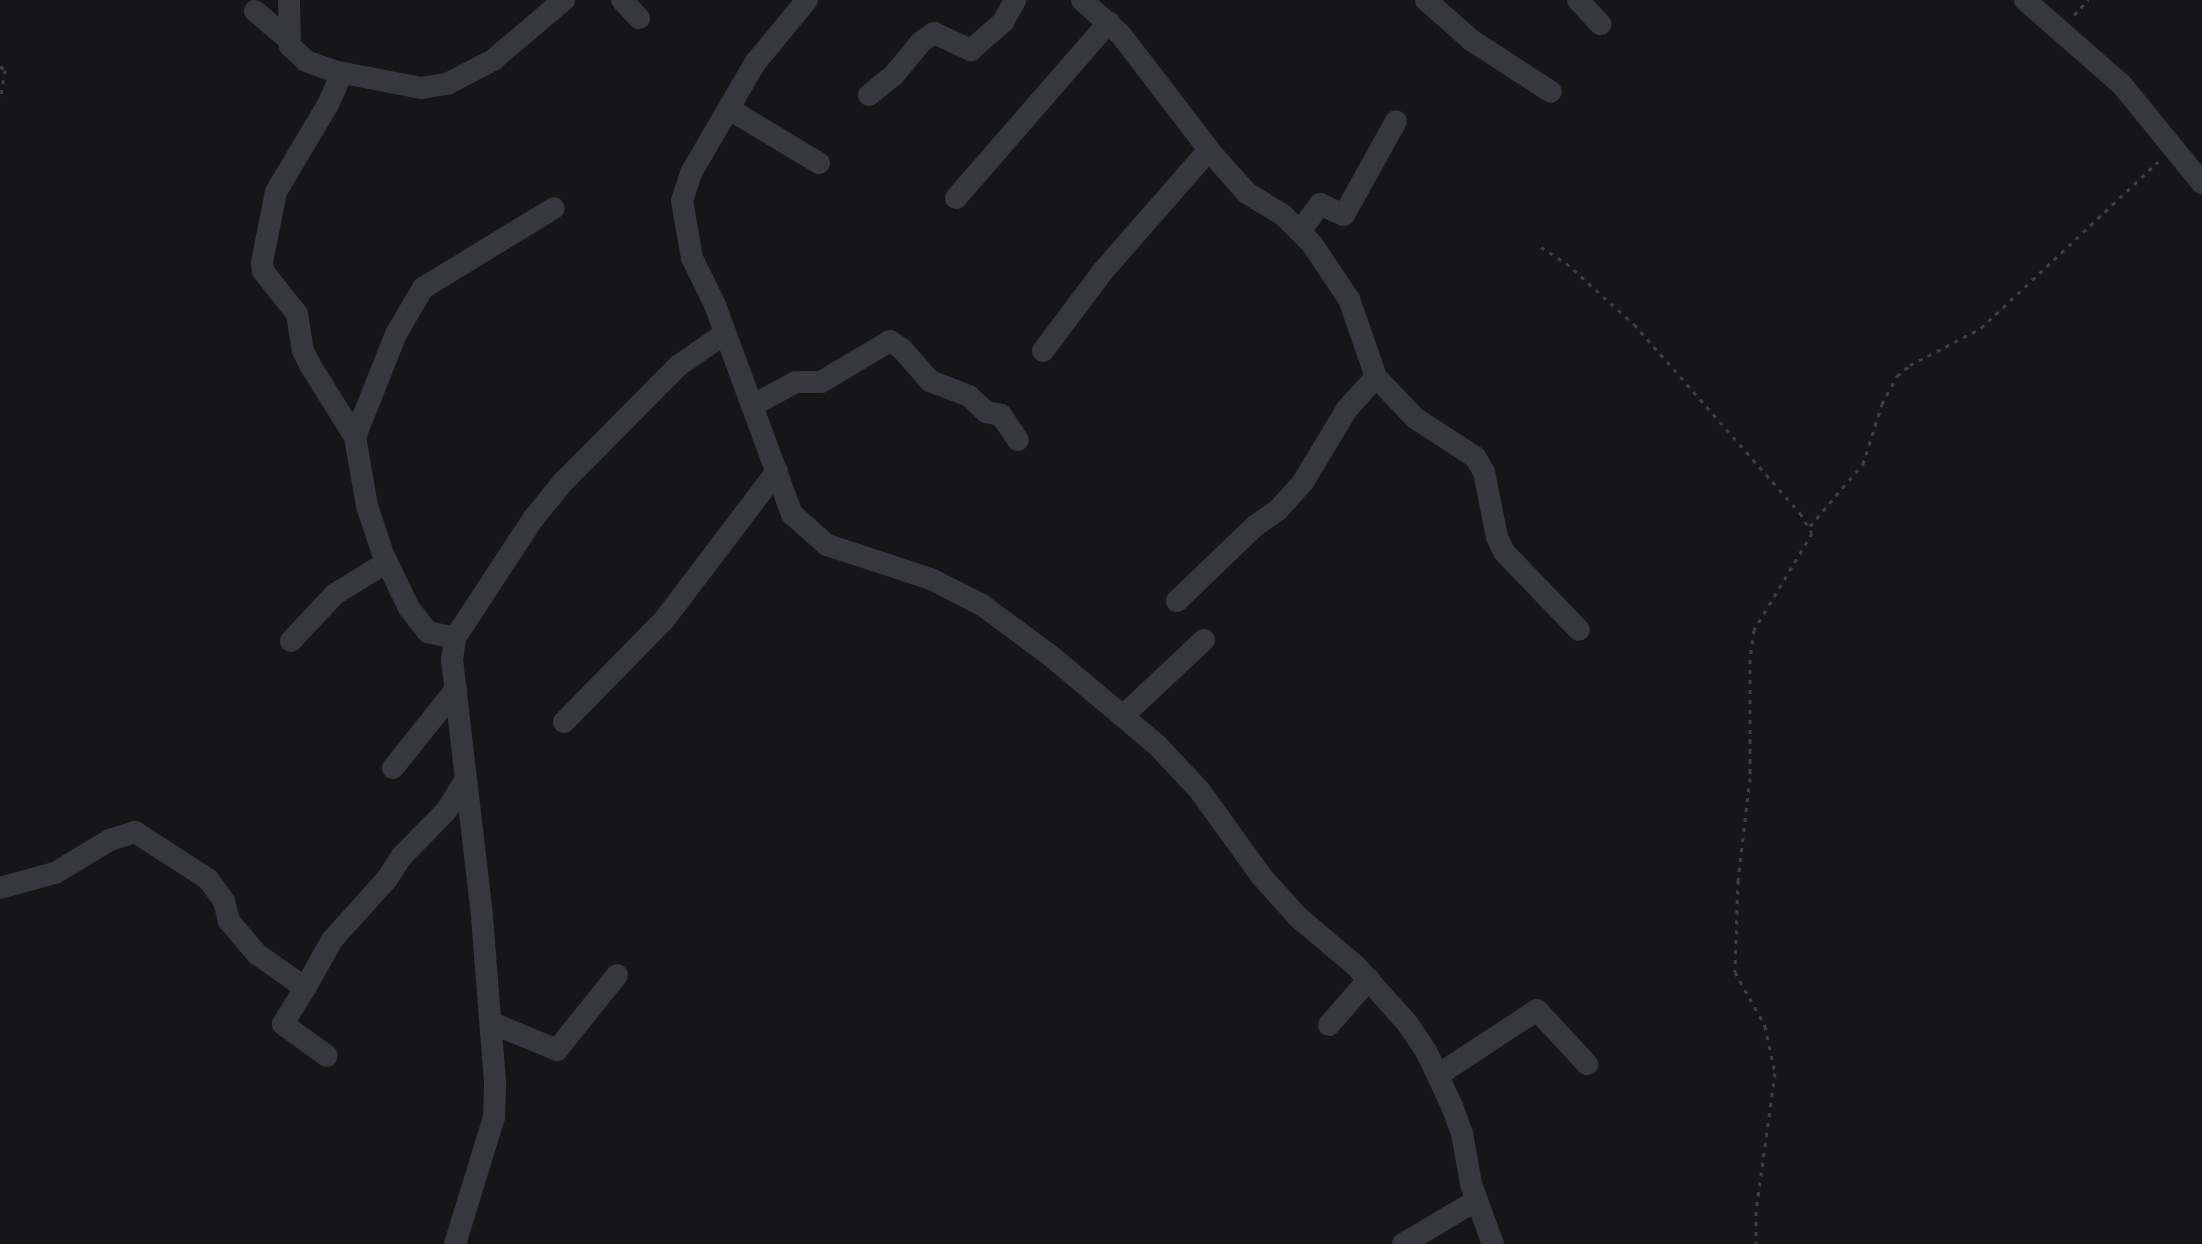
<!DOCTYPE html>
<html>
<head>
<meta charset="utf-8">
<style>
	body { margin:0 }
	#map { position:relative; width:2202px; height:1244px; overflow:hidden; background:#161618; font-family:"Nunito Sans",sans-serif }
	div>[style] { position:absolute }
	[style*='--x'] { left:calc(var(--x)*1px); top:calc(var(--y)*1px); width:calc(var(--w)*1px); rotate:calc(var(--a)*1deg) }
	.path>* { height:3px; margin-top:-1.5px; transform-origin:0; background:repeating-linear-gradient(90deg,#3d3f44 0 4px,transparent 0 10px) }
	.minor>* { height:22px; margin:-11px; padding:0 11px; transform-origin:11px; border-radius:11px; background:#37383d }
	span { translate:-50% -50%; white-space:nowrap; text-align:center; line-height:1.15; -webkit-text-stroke:8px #111113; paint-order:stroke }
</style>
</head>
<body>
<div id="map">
	<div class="path">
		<i style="--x:2074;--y:15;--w:21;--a:-47"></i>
		<i style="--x:0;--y:66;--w:6;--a:39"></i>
		<i style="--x:5;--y:70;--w:30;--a:99"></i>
		<i style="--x:1541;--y:247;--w:30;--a:33"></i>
		<i style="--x:1566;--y:263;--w:91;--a:41.9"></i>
		<i style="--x:1634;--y:324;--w:252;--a:48.7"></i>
		<i style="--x:1800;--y:513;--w:23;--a:59"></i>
		<i style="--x:1812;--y:533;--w:113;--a:120.9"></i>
		<i style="--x:1754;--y:630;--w:29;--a:98"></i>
		<i style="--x:1750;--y:659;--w:119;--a:90"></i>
		<i style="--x:1750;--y:778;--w:103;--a:96.7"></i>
		<i style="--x:1738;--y:880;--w:92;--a:91.9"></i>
		<i style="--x:1735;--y:972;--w:62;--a:60.9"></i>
		<i style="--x:1765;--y:1026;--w:48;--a:78"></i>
		<i style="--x:1775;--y:1073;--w:139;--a:97.8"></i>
		<i style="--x:1756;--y:1211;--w:33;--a:90"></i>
		<i style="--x:1810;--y:526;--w:82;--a:-49.5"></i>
		<i style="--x:1863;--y:464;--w:63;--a:-72.4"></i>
		<i style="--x:1882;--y:404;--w:32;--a:-62"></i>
		<i style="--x:1897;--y:376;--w:17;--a:-40"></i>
		<i style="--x:1910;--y:365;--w:80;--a:-27.5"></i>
		<i style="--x:1981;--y:328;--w:243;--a:-43.2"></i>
	</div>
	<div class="minor">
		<i style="--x:289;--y:0;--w:46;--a:88.8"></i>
		<i style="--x:290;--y:46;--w:22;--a:43"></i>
		<i style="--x:306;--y:61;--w:29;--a:20"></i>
		<i style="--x:333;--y:71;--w:90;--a:10.9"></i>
		<i style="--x:421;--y:88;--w:26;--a:-9"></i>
		<i style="--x:447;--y:84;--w:52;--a:-27.6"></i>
		<i style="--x:493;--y:60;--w:93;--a:-40.2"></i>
		<i style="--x:622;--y:0;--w:25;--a:47"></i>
		<i style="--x:807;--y:0;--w:82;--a:129.5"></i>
		<i style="--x:755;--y:63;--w:127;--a:120.2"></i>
		<i style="--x:691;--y:173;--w:29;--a:108"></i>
		<i style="--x:682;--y:201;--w:58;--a:80"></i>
		<i style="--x:692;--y:258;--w:52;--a:63.9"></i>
		<i style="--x:715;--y:305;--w:223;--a:69.8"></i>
		<i style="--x:792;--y:514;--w:47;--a:41.5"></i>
		<i style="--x:827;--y:545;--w:109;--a:18.1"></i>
		<i style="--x:931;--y:579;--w:57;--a:27"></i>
		<i style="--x:982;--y:605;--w:86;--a:36.5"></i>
		<i style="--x:1051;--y:656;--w:138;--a:40"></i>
		<i style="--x:1157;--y:745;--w:63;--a:46.9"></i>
		<i style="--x:1200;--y:791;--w:106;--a:54.2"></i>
		<i style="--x:1262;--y:877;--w:54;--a:48"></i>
		<i style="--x:1298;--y:917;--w:76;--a:40.2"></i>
		<i style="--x:1356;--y:966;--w:76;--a:48.2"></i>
		<i style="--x:1407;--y:1023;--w:34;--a:56"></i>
		<i style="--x:1426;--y:1051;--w:61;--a:64.7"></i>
		<i style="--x:1452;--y:1106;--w:29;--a:70"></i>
		<i style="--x:1462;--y:1133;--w:52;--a:80"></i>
		<i style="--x:1471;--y:1184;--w:64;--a:69.9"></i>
		<i style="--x:1082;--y:0;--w:52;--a:41.9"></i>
		<i style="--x:1121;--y:35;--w:153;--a:52.5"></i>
		<i style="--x:1214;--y:156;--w:50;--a:48.3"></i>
		<i style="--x:1247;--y:193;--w:42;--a:31.4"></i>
		<i style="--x:1283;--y:215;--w:41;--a:45"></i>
		<i style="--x:1312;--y:244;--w:66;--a:56.1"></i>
		<i style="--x:1349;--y:299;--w:83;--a:70.9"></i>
		<i style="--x:1376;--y:377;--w:57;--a:46.4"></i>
		<i style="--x:1415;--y:418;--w:72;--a:33"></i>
		<i style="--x:1475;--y:457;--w:17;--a:59"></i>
		<i style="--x:1484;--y:472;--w:66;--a:78.7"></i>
		<i style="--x:1497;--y:537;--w:17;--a:65"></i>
		<i style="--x:1504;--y:552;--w:108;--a:46.1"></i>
		<i style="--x:1426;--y:0;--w:60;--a:41.6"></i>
		<i style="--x:1471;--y:40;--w:95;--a:33"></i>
		<i style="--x:1578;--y:0;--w:33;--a:47"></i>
		<i style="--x:2025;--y:0;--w:129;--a:41.2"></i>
		<i style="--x:2122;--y:85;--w:127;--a:50.8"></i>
		<i style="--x:255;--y:11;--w:45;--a:40.5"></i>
		<i style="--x:342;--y:73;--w:36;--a:114"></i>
		<i style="--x:327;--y:106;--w:100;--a:120.7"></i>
		<i style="--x:276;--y:192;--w:71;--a:101.3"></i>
		<i style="--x:262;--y:262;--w:9;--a:84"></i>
		<i style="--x:263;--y:271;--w:55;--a:51.7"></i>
		<i style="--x:297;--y:314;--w:37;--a:81"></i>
		<i style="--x:303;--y:351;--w:16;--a:63"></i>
		<i style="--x:310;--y:365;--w:85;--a:58"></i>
		<i style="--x:355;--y:437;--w:70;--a:80.1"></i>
		<i style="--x:367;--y:506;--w:51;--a:71.6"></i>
		<i style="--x:383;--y:554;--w:60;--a:64.3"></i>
		<i style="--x:409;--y:608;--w:31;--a:52"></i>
		<i style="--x:428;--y:632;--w:28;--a:13"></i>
		<i style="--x:869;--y:95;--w:32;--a:-39"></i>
		<i style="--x:894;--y:75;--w:43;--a:-50.7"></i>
		<i style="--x:921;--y:42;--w:16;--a:-35"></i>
		<i style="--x:934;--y:33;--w:41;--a:24.7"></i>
		<i style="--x:971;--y:50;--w:43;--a:-41.2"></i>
		<i style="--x:1003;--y:22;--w:25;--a:-61"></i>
		<i style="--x:729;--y:109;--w:105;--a:31"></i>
		<i style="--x:956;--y:198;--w:233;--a:-49"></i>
		<i style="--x:1300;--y:231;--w:34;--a:-53"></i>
		<i style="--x:1320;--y:204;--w:26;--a:25"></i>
		<i style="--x:1344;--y:215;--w:107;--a:-61"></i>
		<i style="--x:1043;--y:351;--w:100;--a:-53.1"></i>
		<i style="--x:1103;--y:271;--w:161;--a:-48.8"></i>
		<i style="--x:753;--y:405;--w:49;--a:-28.1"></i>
		<i style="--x:796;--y:382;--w:25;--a:0"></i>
		<i style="--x:821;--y:382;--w:80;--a:-30.7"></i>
		<i style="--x:890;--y:341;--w:14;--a:34"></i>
		<i style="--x:902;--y:349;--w:43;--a:48.8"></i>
		<i style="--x:930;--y:381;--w:42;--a:21"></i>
		<i style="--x:969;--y:396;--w:23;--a:43"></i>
		<i style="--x:986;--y:412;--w:15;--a:11"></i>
		<i style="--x:1001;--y:415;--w:30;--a:56"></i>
		<i style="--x:355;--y:437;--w:111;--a:-68.3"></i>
		<i style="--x:396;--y:334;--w:53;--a:-59.6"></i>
		<i style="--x:423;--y:288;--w:153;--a:-31.4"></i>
		<i style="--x:1177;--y:601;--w:108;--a:-43.9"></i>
		<i style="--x:1255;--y:526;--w:28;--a:-35"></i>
		<i style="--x:1278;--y:510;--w:38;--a:-48"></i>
		<i style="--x:1303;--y:482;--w:85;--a:-58.9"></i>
		<i style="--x:1347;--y:409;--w:43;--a:-47.8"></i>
		<i style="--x:291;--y:641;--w:64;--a:-46.9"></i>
		<i style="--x:335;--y:594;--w:61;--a:-31.6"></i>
		<i style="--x:1123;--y:716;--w:111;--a:-43.2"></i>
		<i style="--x:564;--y:722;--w:143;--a:-45.6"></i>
		<i style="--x:664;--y:620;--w:187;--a:-52.8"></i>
		<i style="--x:393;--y:768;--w:101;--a:-51.4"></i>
		<i style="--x:0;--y:888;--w:57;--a:-15.3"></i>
		<i style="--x:55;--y:873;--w:64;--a:-31"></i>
		<i style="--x:110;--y:840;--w:26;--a:-18"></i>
		<i style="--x:135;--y:832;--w:87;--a:32.8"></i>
		<i style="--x:208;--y:879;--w:27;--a:54"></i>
		<i style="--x:224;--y:901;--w:21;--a:76"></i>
		<i style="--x:229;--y:921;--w:43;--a:49.7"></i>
		<i style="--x:257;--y:954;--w:59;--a:35.3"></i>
		<i style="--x:305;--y:988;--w:55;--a:-60.6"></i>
		<i style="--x:332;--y:940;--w:82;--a:-48"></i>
		<i style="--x:387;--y:879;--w:27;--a:-57"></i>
		<i style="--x:402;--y:856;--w:63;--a:-45.6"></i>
		<i style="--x:446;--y:811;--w:38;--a:-58"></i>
		<i style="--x:305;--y:988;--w:42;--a:121.4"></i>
		<i style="--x:283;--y:1024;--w:54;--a:36"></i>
		<i style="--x:492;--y:1023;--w:70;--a:22.6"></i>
		<i style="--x:557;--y:1050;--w:96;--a:-51.3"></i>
		<i style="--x:1329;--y:1025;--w:61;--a:-49"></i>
		<i style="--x:1438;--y:1075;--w:118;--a:-33.3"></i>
		<i style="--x:1537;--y:1010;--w:74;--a:47.2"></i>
		<i style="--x:455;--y:1244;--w:133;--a:-72.9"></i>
		<i style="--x:494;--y:1117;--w:35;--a:-88"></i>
		<i style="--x:495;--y:1082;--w:168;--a:-94.5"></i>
		<i style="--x:482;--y:915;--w:257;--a:-96.7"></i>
		<i style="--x:452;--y:660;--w:22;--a:-82"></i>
		<i style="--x:455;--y:638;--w:142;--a:-56.8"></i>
		<i style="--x:533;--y:519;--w:48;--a:-51"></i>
		<i style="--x:563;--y:482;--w:163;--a:-45.2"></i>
		<i style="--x:678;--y:366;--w:56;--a:-34.8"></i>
		<i style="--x:1403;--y:1244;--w:86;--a:-30.7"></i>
	</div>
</div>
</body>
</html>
